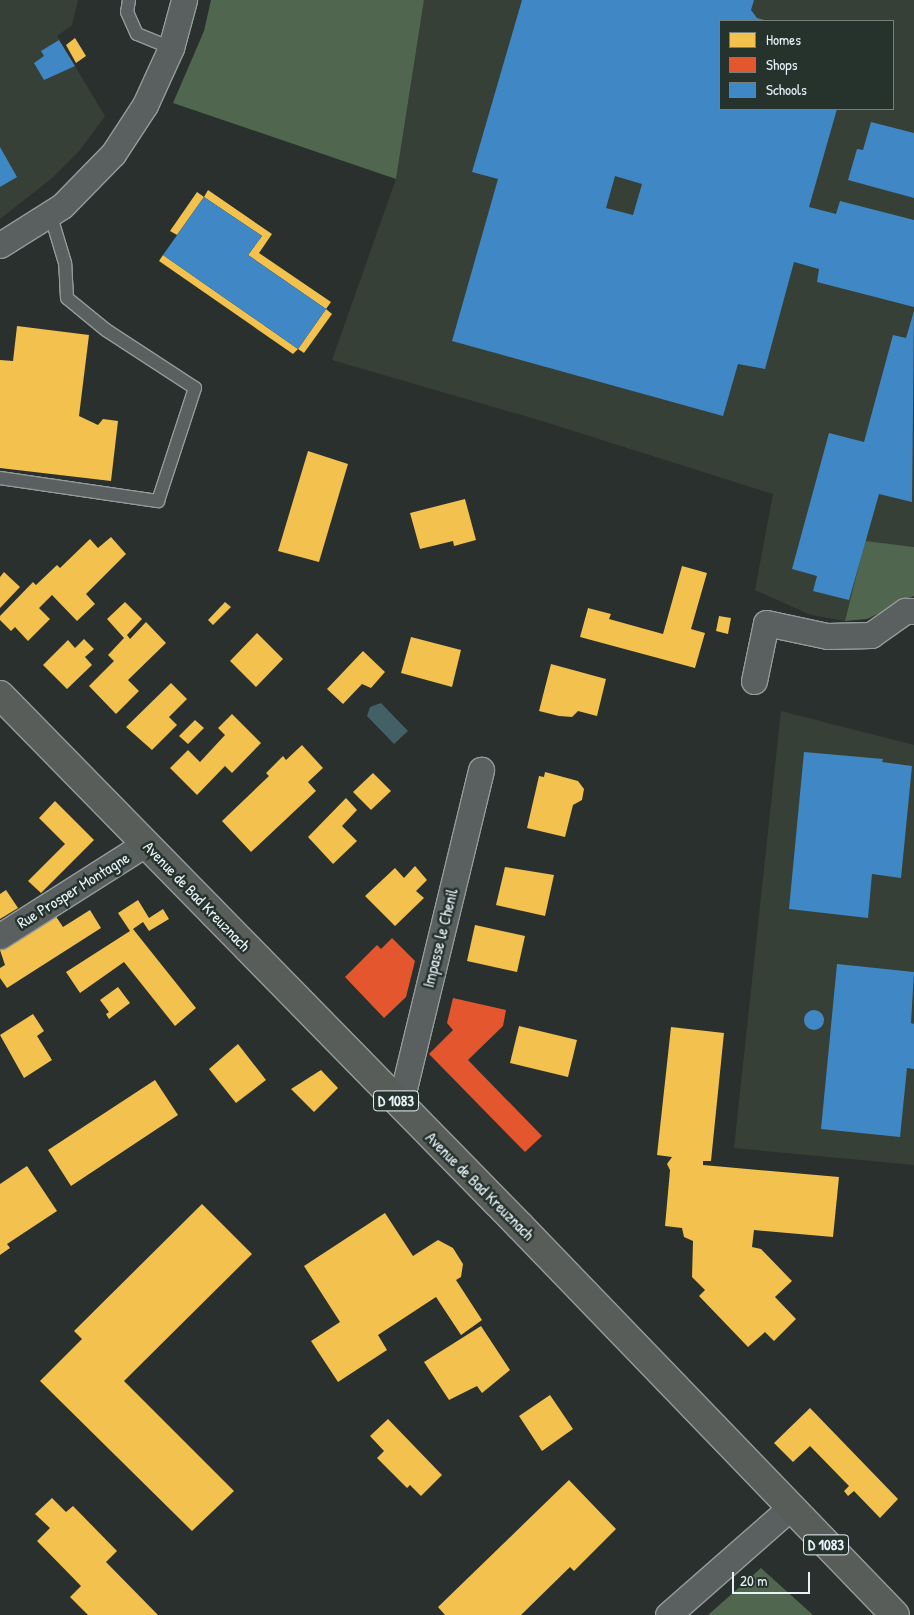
<!DOCTYPE html>
<html>
<head>
<meta charset="utf-8">
<style>
	body { margin:0 }
	#map { position:relative; width:914px; height:1615px; overflow:hidden; background:#29302d; font-family:"Patrick Hand",sans-serif }
	div>[style] { position:absolute }
	[style*='--x'] { left:calc(var(--x)*1px); top:calc(var(--y)*1px); width:calc(var(--w)*1px); rotate:calc(var(--a)*1deg) }
	.built>* { inset:0; background:#374037 }
	.green>* { inset:0; background:#51664f }
	.water>* { inset:0; background:#426065 }
	.homes>* { inset:0; background:#f2c14e }
	.shops>* { inset:0; background:#e4572e }
	.schools>* { inset:0; background:#3f88c5 }
	.round { border-radius:50% }
	.roads { filter:drop-shadow(1px 0 #959a9a) drop-shadow(-1px 0 #959a9a) drop-shadow(0 1px #959a9a) drop-shadow(0 -1px #959a9a) }
	.service>* { height:12px; margin:-6px; padding:0 6px; transform-origin:6px; border-radius:6px; background:#5a6060 }
	.minor>* { height:25px; margin:-12.5px; padding:0 12.5px; transform-origin:12.5px; border-radius:12.5px; background:#5a6060 }
	.primary>* { height:28px; margin:-14px; padding:0 14px; transform-origin:14px; border-radius:14px; background:#595d5a }
	span { translate:-50% -50%; white-space:nowrap; text-align:center; line-height:1.15; -webkit-text-stroke:5px #26332d; paint-order:stroke }
	.shield-label span { padding:1px 4px; background:#26332d; border:1px solid; border-radius:4px; -webkit-text-stroke-width:0 }
	.shield-label { font-size:15px; color:#e8f1f8; font-weight:700 }
	.street-label { font-size:16px; color:#e8f1f8 }
	.legend { position:absolute; left:719px; top:20px; width:175px; height:90px; box-sizing:border-box; background:#26332d; border:1px solid #747f7e; margin:0; padding:6px 9px; list-style:none; font-size:15px; color:#e8f1f8 }
	.legend li { display:flex; align-items:center; gap:10px; height:25px }
	.legend b { width:25px; border:1px solid #747f7e }
	.scale { position:absolute; left:732px; top:1572px; width:78px; height:22px; box-sizing:border-box; border:2px solid #e8f1f8; border-top:0; padding-left:6px; font-size:15px; line-height:18px; white-space:nowrap; color:#e8f1f8; -webkit-text-stroke:4px #26332d; paint-order:stroke }
</style>
</head>
<body>
<div id="map">
	<div class="built">
		<i style="clip-path:polygon(0 0,78px 0,72px 25px,57px 36px,105px 116px,80px 150px,51px 179px,0 219px)"></i>
		<i style="clip-path:polygon(evenodd,424px 0,914px 0,914px 547px,866px 542px,845px 621px,811px 615px,755px 590px,773px 494px,542px 421px,332px 360px,396px 179px,424px 0,720px 21px,893px 21px,893px 109px,720px 109px,720px 21px)"></i>
		<i style="clip-path:polygon(781px 711px,914px 745px,914px 1165px,734px 1148px)"></i>
	</div>
	<div class="green">
		<i style="clip-path:polygon(211px 0,424px 0,396px 179px,173px 103px,204px 31px)"></i>
		<i style="clip-path:polygon(865px 541px,914px 547px,914px 596px,867px 619px,845px 621px)"></i>
		<i style="clip-path:polygon(761px 1568px,813px 1615px,708px 1615px)"></i>
	</div>
	<div class="water">
		<i style="clip-path:polygon(381px 703px,408px 731px,394px 744px,367px 716px,370px 707px)"></i>
	</div>
	<div class="homes">
		<i style="clip-path:polygon(75px 38px,86px 56px,76px 63px,66px 45px)"></i>
		<i style="clip-path:polygon(208px 190px,272px 234px,259px 253px,331px 302px,326px 309px,248px 255px,262px 236px,204px 197px)"></i>
		<i style="clip-path:polygon(197px 192px,204px 197px,177px 235px,170px 231px)"></i>
		<i style="clip-path:polygon(163px 255px,298px 349px,293px 354px,159px 261px)"></i>
		<i style="clip-path:polygon(326px 309px,332px 314px,304px 353px,298px 349px)"></i>
		<i style="clip-path:polygon(17px 326px,89px 335px,79px 416px,98px 425px,103px 419px,118px 421px,111px 481px,0 468px,0 360px,13px 361px)"></i>
		<i style="clip-path:polygon(308px 451px,348px 464px,319px 562px,278px 551px)"></i>
		<i style="clip-path:polygon(465px 499px,476px 540px,454px 546px,453px 541px,420px 549px,410px 513px)"></i>
		<i style="clip-path:polygon(111px 537px,126px 554px,86px 594px,95px 604px,77px 621px,52px 595px,39px 608px,50px 619px,28px 641px,15px 627px,11px 631px,0 620px,0 616px,33px 582px,36px 585px,57px 565px,60px 568px,90px 539px,98px 548px)"></i>
		<i style="clip-path:polygon(682px 566px,707px 573px,691px 629px,705px 633px,695px 668px,580px 637px,588px 608px,611px 614px,609px 619px,663px 634px)"></i>
		<i style="clip-path:polygon(4px 572px,20px 587px,0 608px,0 577px)"></i>
		<i style="clip-path:polygon(125px 602px,142px 619px,127px 635px,130px 639px,146px 622px,166px 643px,128px 680px,139px 691px,116px 714px,89px 686px,114px 661px,108px 655px,124px 638px,107px 619px)"></i>
		<i style="clip-path:polygon(225px 602px,231px 607px,213px 625px,208px 620px)"></i>
		<i style="clip-path:polygon(719px 616px,731px 618px,728px 634px,716px 631px)"></i>
		<i style="clip-path:polygon(257px 633px,283px 659px,256px 687px,230px 661px)"></i>
		<i style="clip-path:polygon(411px 637px,461px 650px,452px 687px,401px 673px)"></i>
		<i style="clip-path:polygon(84px 639px,94px 649px,85px 657px,92px 665px,67px 689px,43px 665px,68px 640px,75px 648px)"></i>
		<i style="clip-path:polygon(363px 651px,385px 672px,371px 688px,362px 684px,343px 704px,327px 689px)"></i>
		<i style="clip-path:polygon(551px 664px,606px 679px,597px 716px,578px 711px,572px 717px,559px 716px,539px 711px)"></i>
		<i style="clip-path:polygon(171px 683px,187px 699px,169px 717px,177px 725px,152px 750px,126px 727px)"></i>
		<i style="clip-path:polygon(232px 714px,261px 743px,232px 773px,225px 766px,197px 795px,170px 768px,188px 750px,200px 762px,225px 735px,218px 728px)"></i>
		<i style="clip-path:polygon(195px 720px,204px 728px,188px 744px,179px 736px)"></i>
		<i style="clip-path:polygon(302px 745px,323px 768px,308px 782px,316px 791px,251px 852px,222px 821px,269px 776px,266px 773px,283px 756px,286px 760px)"></i>
		<i style="clip-path:polygon(545px 772px,578px 781px,584px 789px,582px 800px,573px 805px,565px 837px,527px 828px,539px 776px,544px 777px)"></i>
		<i style="clip-path:polygon(373px 773px,391px 791px,371px 810px,353px 792px)"></i>
		<i style="clip-path:polygon(346px 798px,357px 810px,342px 826px,357px 841px,333px 864px,308px 837px)"></i>
		<i style="clip-path:polygon(55px 801px,94px 840px,41px 893px,28px 881px,65px 844px,39px 818px)"></i>
		<i style="clip-path:polygon(415px 866px,427px 880px,416px 891px,424px 898px,395px 926px,365px 896px,395px 868px,404px 878px)"></i>
		<i style="clip-path:polygon(505px 867px,554px 875px,545px 916px,496px 905px)"></i>
		<i style="clip-path:polygon(6px 890px,18px 908px,0 919px,0 894px)"></i>
		<i style="clip-path:polygon(138px 900px,149px 918px,163px 909px,169px 919px,149px 931px,143px 922px,133px 929px,196px 1008px,175px 1026px,124px 962px,80px 993px,66px 972px,130px 931px,118px 913px)"></i>
		<i style="clip-path:polygon(90px 910px,101px 928px,7px 988px,0 978px,0 968px,5px 965px,0 950px,55px 915px,63px 927px)"></i>
		<i style="clip-path:polygon(475px 925px,525px 936px,517px 972px,467px 961px)"></i>
		<i style="clip-path:polygon(118px 987px,130px 1003px,109px 1019px,106px 1014px,109px 1012px,100px 1000px)"></i>
		<i style="clip-path:polygon(33px 1014px,44px 1031px,37px 1036px,52px 1060px,24px 1078px,0 1035px)"></i>
		<i style="clip-path:polygon(519px 1026px,577px 1040px,568px 1077px,510px 1063px)"></i>
		<i style="clip-path:polygon(671px 1027px,724px 1033px,711px 1161px,703px 1161px,703px 1165px,839px 1177px,833px 1237px,754px 1230px,752px 1247px,761px 1249px,792px 1281px,775px 1297px,796px 1319px,774px 1341px,765px 1332px,748px 1347px,699px 1296px,705px 1290px,692px 1277px,693px 1241px,684px 1237px,682px 1228px,665px 1226px,670px 1170px,667px 1164px,672px 1157px,657px 1155px)"></i>
		<i style="clip-path:polygon(238px 1044px,266px 1080px,236px 1103px,209px 1069px)"></i>
		<i style="clip-path:polygon(321px 1070px,338px 1088px,314px 1112px,291px 1089px)"></i>
		<i style="clip-path:polygon(155px 1080px,178px 1115px,71px 1186px,48px 1150px)"></i>
		<i style="clip-path:polygon(27px 1166px,57px 1211px,7px 1244px,10px 1248px,0 1255px,0 1184px)"></i>
		<i style="clip-path:polygon(202px 1204px,252px 1254px,124px 1381px,234px 1491px,192px 1531px,40px 1381px,82px 1339px,74px 1331px)"></i>
		<i style="clip-path:polygon(385px 1213px,413px 1256px,438px 1240px,453px 1248px,463px 1264px,461px 1277px,456px 1280px,482px 1320px,461px 1335px,436px 1297px,378px 1335px,387px 1350px,338px 1382px,311px 1341px,340px 1322px,304px 1266px)"></i>
		<i style="clip-path:polygon(481px 1326px,510px 1370px,482px 1393px,477px 1386px,449px 1400px,424px 1362px)"></i>
		<i style="clip-path:polygon(550px 1395px,573px 1429px,542px 1451px,519px 1416px)"></i>
		<i style="clip-path:polygon(810px 1408px,898px 1499px,880px 1518px,854px 1491px,848px 1496px,844px 1491px,849px 1486px,810px 1446px,793px 1462px,774px 1443px)"></i>
		<i style="clip-path:polygon(388px 1419px,442px 1475px,421px 1496px,410px 1485px,407px 1488px,377px 1458px,384px 1451px,370px 1436px)"></i>
		<i style="clip-path:polygon(569px 1480px,616px 1529px,574px 1571px,570px 1567px,521px 1615px,445px 1615px,438px 1607px)"></i>
		<i style="clip-path:polygon(52px 1498px,66px 1512px,73px 1506px,117px 1551px,106px 1562px,158px 1615px,88px 1615px,70px 1597px,81px 1586px,37px 1541px,50px 1528px,35px 1514px)"></i>
	</div>
	<div class="shops">
		<i style="clip-path:polygon(392px 938px,415px 961px,406px 997px,384px 1018px,345px 977px,377px 945px,381px 949px)"></i>
		<i style="clip-path:polygon(453px 998px,506px 1010px,503px 1026px,468px 1060px,542px 1136px,525px 1152px,429px 1054px,453px 1030px,447px 1023px)"></i>
	</div>
	<div class="schools">
		<i style="clip-path:polygon(evenodd,522px 0,754px 0,751px 10px,757px 18px,768px 21px,720px 21px,720px 109px,837px 109px,809px 207px,836px 214px,840px 201px,914px 220px,914px 307px,817px 282px,819px 269px,794px 262px,765px 369px,738px 364px,723px 416px,452px 341px,498px 179px,472px 172px,522px 0,615px 176px,642px 184px,633px 215px,606px 208px,615px 176px)"></i>
		<i style="clip-path:polygon(59px 40px,75px 66px,44px 80px,34px 63px,44px 56px,41px 51px)"></i>
		<i style="clip-path:polygon(871px 122px,914px 133px,914px 198px,848px 180px,857px 149px,863px 150px)"></i>
		<i style="clip-path:polygon(0 147px,17px 177px,0 187px)"></i>
		<i style="clip-path:polygon(204px 197px,262px 236px,248px 255px,326px 309px,298px 349px,163px 255px)"></i>
		<i style="clip-path:polygon(914px 311px,912px 502px,879px 494px,849px 600px,813px 591px,817px 576px,792px 569px,829px 433px,864px 442px,893px 335px,906px 338px)"></i>
		<i style="clip-path:polygon(804px 752px,883px 759px,882px 762px,912px 766px,901px 878px,872px 874px,868px 918px,789px 909px)"></i>
		<i style="clip-path:polygon(837px 964px,914px 972px,911px 1023px,914px 1024px,914px 1069px,907px 1068px,900px 1137px,821px 1129px)"></i>
		<i class="round" style="left:804px;top:1010px;width:20px;height:20px"></i>
	</div>
	<div class="roads">
		<div class="service">
			<i style="--x:129;--y:0;--w:12;--a:99"></i>
			<i style="--x:127;--y:12;--w:24;--a:66"></i>
			<i style="--x:137;--y:34;--w:37;--a:22"></i>
			<i style="--x:0;--y:478;--w:160;--a:8.3"></i>
			<i style="--x:158;--y:501;--w:119;--a:-71.9"></i>
			<i style="--x:195;--y:388;--w:106;--a:-146.9"></i>
			<i style="--x:106;--y:330;--w:50;--a:-140.6"></i>
			<i style="--x:67;--y:298;--w:35;--a:-93"></i>
			<i style="--x:65;--y:263;--w:52;--a:-106.7"></i>
		</div>
		<div class="minor">
			<i style="--x:0;--y:245;--w:73;--a:-32.2"></i>
			<i style="--x:62;--y:206;--w:73;--a:-45.6"></i>
			<i style="--x:113;--y:154;--w:59;--a:-56.9"></i>
			<i style="--x:145;--y:105;--w:63;--a:-65.5"></i>
			<i style="--x:171;--y:48;--w:50;--a:-74.8"></i>
			<i style="--x:754;--y:681;--w:59;--a:-78.3"></i>
			<i style="--x:766;--y:623;--w:62;--a:12"></i>
			<i style="--x:827;--y:636;--w:44;--a:-1.3"></i>
			<i style="--x:871;--y:635;--w:42;--a:-35.2"></i>
			<i style="--x:905;--y:611;--w:9;--a:0"></i>
			<i style="--x:0;--y:936;--w:172;--a:-32.4"></i>
			<i style="--x:400;--y:1105;--w:345;--a:-76.4"></i>
			<i style="--x:668;--y:1615;--w:162;--a:-41.3"></i>
		</div>
		<div class="primary">
			<i style="--x:0;--y:695;--w:743;--a:45.6"></i>
			<i style="--x:520;--y:1226;--w:540;--a:46.05"></i>
		</div>
	</div>
	<div class="shield-label">
		<span style="left:396px;top:1101px">D 1083</span>
		<span style="left:826px;top:1545px">D 1083</span>
	</div>
	<div class="street-label">
		<span style="left:73px;top:890px;rotate:-32deg">Rue Prosper Montagne</span>
		<span style="left:197px;top:896px;rotate:46deg">Avenue de Bad Kreuznach</span>
		<span style="left:440px;top:938px;rotate:-76deg">Impasse le Chenil</span>
		<span style="left:480px;top:1186px;rotate:45deg">Avenue de Bad Kreuznach</span>
	</div>
	<ul class="legend">
	<li><b style="height:14px;background:#f2c14e"></b>Homes</li>
	<li><b style="height:14px;background:#e4572e"></b>Shops</li>
	<li><b style="height:14px;background:#3f88c5"></b>Schools</li>
	</ul>
	<div class="scale">20 m</div>
</div>
</body>
</html>
